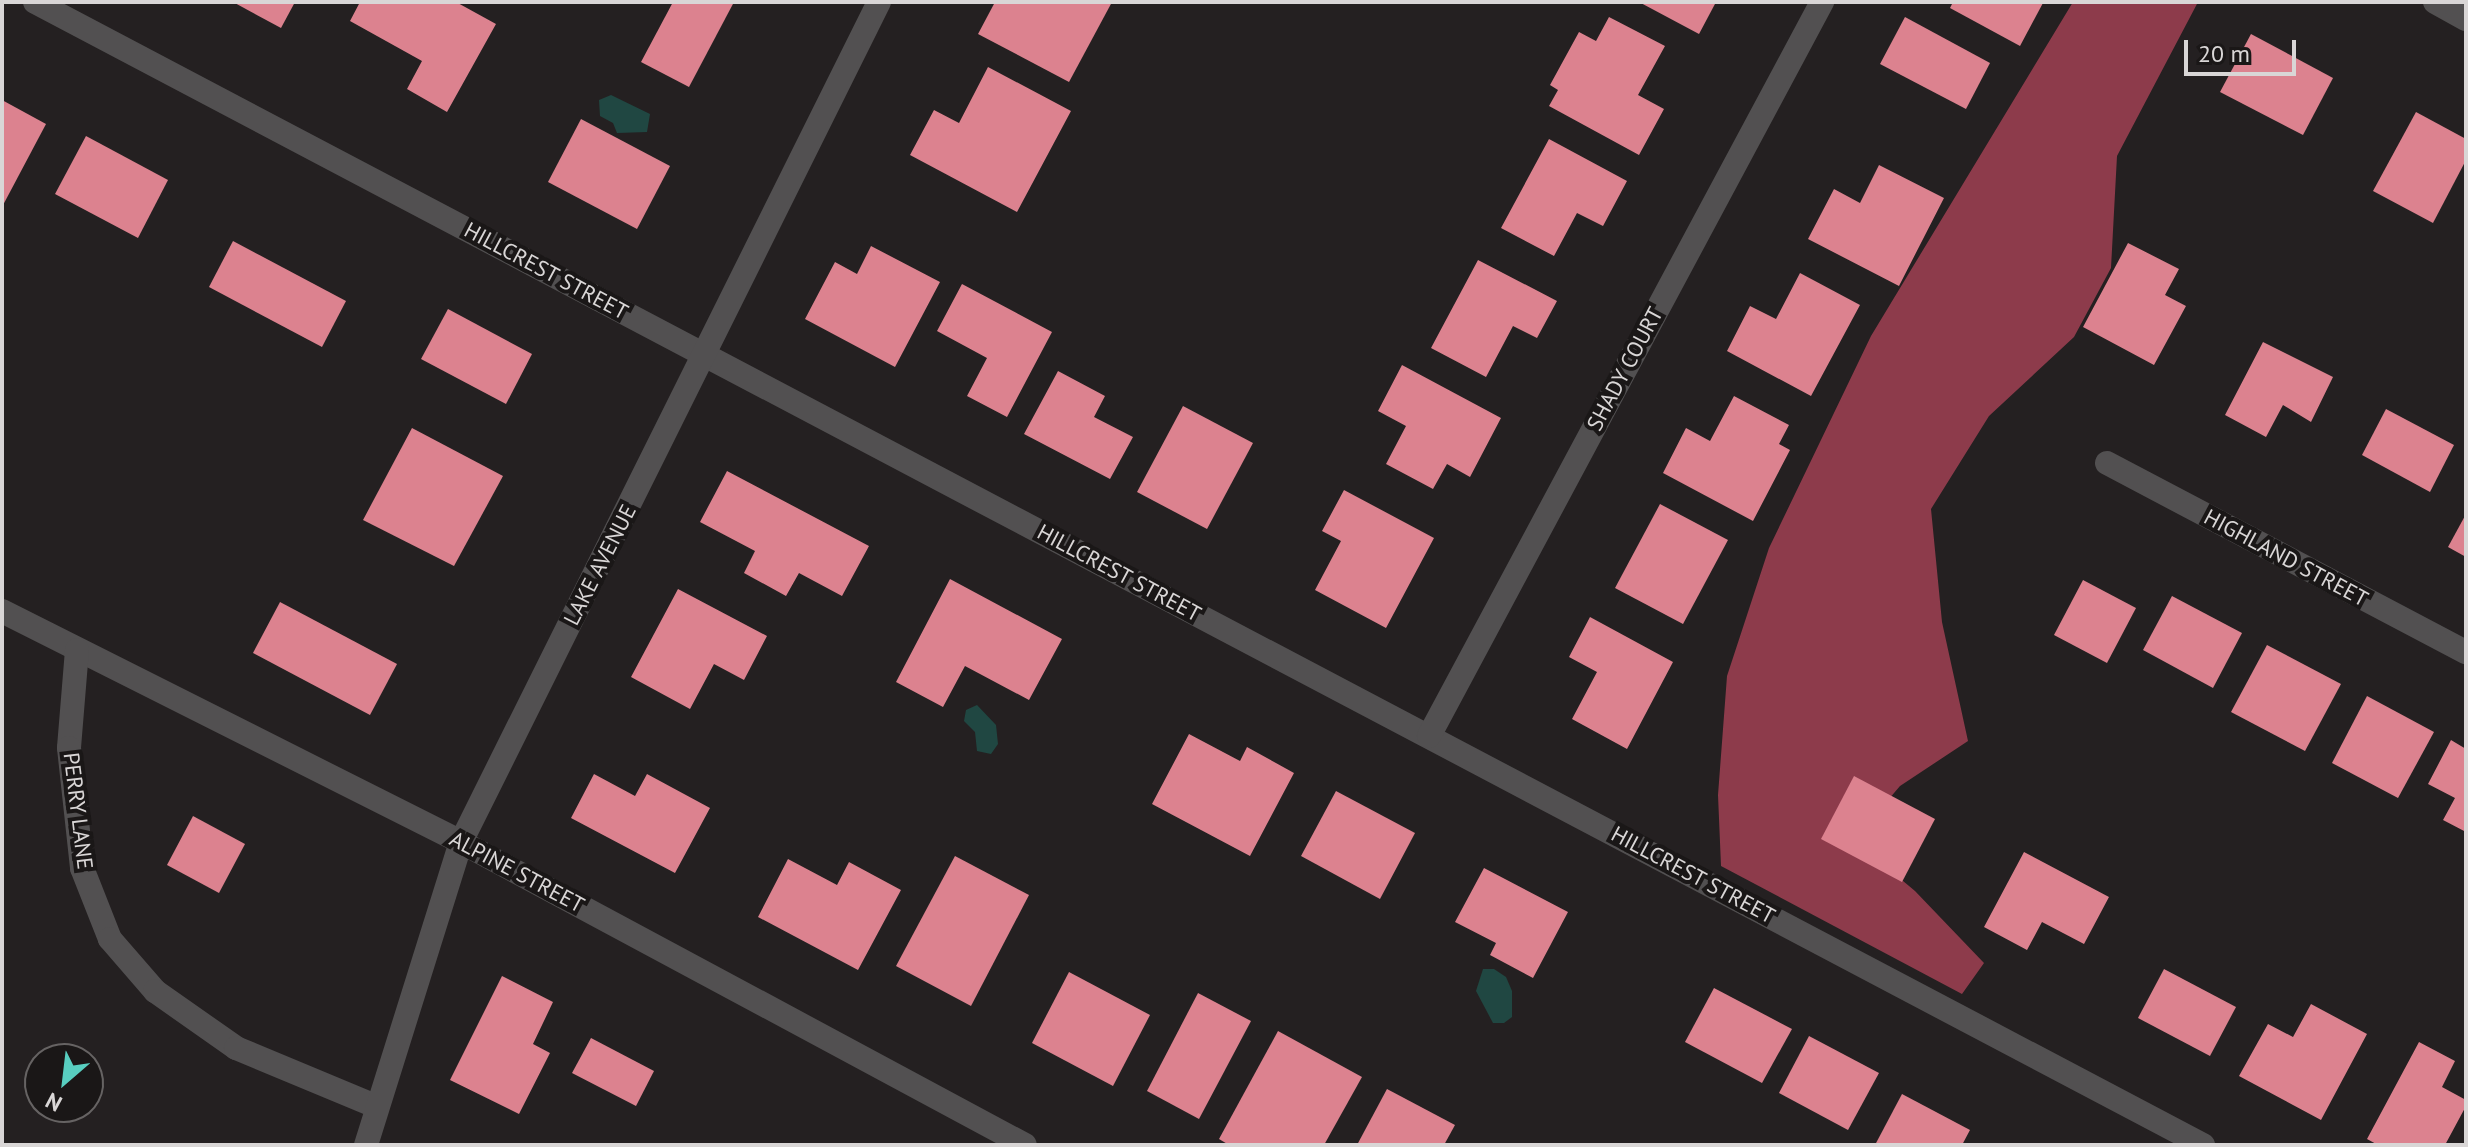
<!DOCTYPE html>
<html>
<head>
<meta charset="utf-8">
<style>
	body { margin:0 }
	#map { position:relative; width:2468px; height:1147px; overflow:hidden; background:#242021; font-family:"PT Sans",sans-serif }
	div>[style] { position:absolute }
	[style*='--x'] { left:calc(var(--x)*1px); top:calc(var(--y)*1px); width:calc(var(--w)*1px); rotate:calc(var(--a)*1deg) }
	.forest>* { inset:0; background:#8d3b4b }
	.water>* { inset:0; background:#204742 }
	.building>* { inset:0; background:#dc828f }
	.minor>* { height:24px; margin:-12px; padding:0 12px; transform-origin:12px; border-radius:12px; background:#525051 }
	span { translate:-50% -50%; white-space:nowrap; text-align:center; line-height:1.15; -webkit-text-stroke:8px #1a1717; paint-order:stroke }
	.street-label { font-size:22px; color:#d9d6d6 }
	.frame { position:absolute; inset:0; border:4px solid #d9d6d6; pointer-events:none }
	.north { position:absolute; left:24px; top:1043px; width:80px; height:80px; box-sizing:border-box; background:#1a1717; border:2px solid #666363; border-radius:50%; rotate:208deg; font-size:22px; font-weight:700; line-height:32px; text-align:center; color:#d9d6d6 }
	.north::after { content:''; display:block; margin:auto; width:28px; height:36px; background:#58cec0; clip-path:polygon(50% 0,100% 100%,50% 72%,0 100%) }
	.scale { position:absolute; left:2184px; top:40px; width:112px; height:36px; box-sizing:border-box; border:4px solid #d9d6d6; border-top:0; padding-left:10px; font-size:24px; line-height:28px; white-space:nowrap; color:#d9d6d6; -webkit-text-stroke:6px #1a1717; paint-order:stroke }
</style>
</head>
<body>
<div id="map">
	<div class="forest">
		<i style="clip-path:polygon(2073px 2px,2198px 2px,2117px 156px,2111px 268px,2074px 337px,1989px 416px,1931px 509px,1942px 622px,1968px 741px,1900px 786px,1854px 840px,1915px 891px,1984px 963px,1962px 994px,1721px 866px,1718px 795px,1727px 676px,1769px 548px,1871px 336px)"></i>
	</div>
	<div class="water">
		<i style="clip-path:polygon(611px 95px,650px 114px,647px 132px,617px 133px,613px 123px,600px 116px,599px 100px)"></i>
		<i style="clip-path:polygon(977px 705px,996px 725px,998px 744px,991px 754px,977px 751px,975px 732px,964px 721px,966px 710px)"></i>
		<i style="clip-path:polygon(1483px 969px,1494px 969px,1506px 977px,1512px 991px,1512px 1017px,1504px 1023px,1493px 1023px,1476px 991px)"></i>
	</div>
	<div class="building">
		<i style="clip-path:polygon(233px 2px,295px 2px,281px 28px)"></i>
		<i style="clip-path:polygon(360px 2px,456px 2px,496px 24px,447px 112px,407px 89px,422px 61px,350px 21px)"></i>
		<i style="clip-path:polygon(673px 2px,734px 2px,689px 87px,641px 62px)"></i>
		<i style="clip-path:polygon(995px 2px,1112px 2px,1069px 82px,978px 34px)"></i>
		<i style="clip-path:polygon(1639px 2px,1716px 2px,1699px 34px)"></i>
		<i style="clip-path:polygon(1953px 2px,2040px 2px,2043px 3px,2020px 46px,1950px 8px)"></i>
		<i style="clip-path:polygon(1609px 17px,1665px 46px,1638px 95px,1664px 109px,1639px 155px,1549px 106px,1558px 90px,1550px 85px,1579px 32px,1596px 41px)"></i>
		<i style="clip-path:polygon(1905px 17px,1990px 63px,1966px 109px,1880px 64px)"></i>
		<i style="clip-path:polygon(2251px 34px,2333px 78px,2303px 135px,2220px 92px)"></i>
		<i style="clip-path:polygon(988px 67px,1071px 111px,1017px 212px,910px 155px,934px 110px,959px 123px)"></i>
		<i style="clip-path:polygon(2px 100px,46px 124px,2px 207px)"></i>
		<i style="clip-path:polygon(2416px 112px,2466px 139px,2466px 160px,2433px 223px,2373px 191px)"></i>
		<i style="clip-path:polygon(581px 119px,670px 166px,637px 229px,548px 182px)"></i>
		<i style="clip-path:polygon(86px 136px,168px 180px,138px 238px,55px 194px)"></i>
		<i style="clip-path:polygon(1549px 139px,1627px 181px,1603px 226px,1577px 213px,1554px 256px,1501px 228px)"></i>
		<i style="clip-path:polygon(1879px 165px,1944px 198px,1899px 286px,1808px 239px,1834px 189px,1860px 203px)"></i>
		<i style="clip-path:polygon(233px 241px,346px 301px,322px 347px,209px 287px)"></i>
		<i style="clip-path:polygon(2128px 243px,2179px 269px,2165px 295px,2186px 306px,2154px 365px,2083px 327px)"></i>
		<i style="clip-path:polygon(871px 246px,940px 282px,895px 367px,805px 319px,835px 262px,857px 274px)"></i>
		<i style="clip-path:polygon(1478px 260px,1557px 301px,1537px 338px,1513px 326px,1486px 377px,1431px 348px)"></i>
		<i style="clip-path:polygon(1800px 273px,1860px 305px,1811px 396px,1727px 351px,1750px 306px,1776px 319px)"></i>
		<i style="clip-path:polygon(962px 284px,1052px 332px,1007px 417px,967px 396px,987px 358px,937px 331px)"></i>
		<i style="clip-path:polygon(448px 309px,532px 354px,506px 404px,421px 359px)"></i>
		<i style="clip-path:polygon(2263px 342px,2333px 377px,2311px 422px,2283px 405px,2266px 437px,2225px 415px)"></i>
		<i style="clip-path:polygon(1402px 365px,1501px 418px,1470px 477px,1447px 464px,1433px 489px,1386px 464px,1406px 426px,1378px 411px)"></i>
		<i style="clip-path:polygon(1058px 371px,1105px 396px,1094px 417px,1133px 437px,1110px 479px,1024px 434px)"></i>
		<i style="clip-path:polygon(1734px 396px,1789px 425px,1779px 444px,1790px 450px,1753px 521px,1663px 473px,1686px 428px,1710px 441px)"></i>
		<i style="clip-path:polygon(1183px 406px,1253px 443px,1207px 529px,1137px 492px)"></i>
		<i style="clip-path:polygon(2386px 409px,2454px 445px,2430px 492px,2362px 455px)"></i>
		<i style="clip-path:polygon(412px 428px,503px 476px,454px 566px,363px 520px)"></i>
		<i style="clip-path:polygon(727px 471px,869px 546px,842px 596px,799px 573px,786px 596px,744px 573px,755px 551px,700px 522px)"></i>
		<i style="clip-path:polygon(1344px 490px,1434px 538px,1386px 628px,1315px 590px,1341px 541px,1322px 531px)"></i>
		<i style="clip-path:polygon(1660px 504px,1728px 540px,1683px 624px,1615px 588px)"></i>
		<i style="clip-path:polygon(2466px 514px,2466px 557px,2448px 547px)"></i>
		<i style="clip-path:polygon(950px 579px,1062px 639px,1029px 700px,965px 666px,943px 707px,896px 682px)"></i>
		<i style="clip-path:polygon(2083px 580px,2136px 608px,2107px 663px,2054px 635px)"></i>
		<i style="clip-path:polygon(678px 589px,767px 636px,744px 680px,714px 664px,690px 709px,631px 677px)"></i>
		<i style="clip-path:polygon(2172px 596px,2242px 633px,2213px 688px,2143px 650px)"></i>
		<i style="clip-path:polygon(280px 602px,397px 664px,370px 715px,253px 653px)"></i>
		<i style="clip-path:polygon(1590px 617px,1673px 662px,1627px 749px,1572px 719px,1597px 672px,1569px 657px)"></i>
		<i style="clip-path:polygon(2267px 645px,2341px 684px,2305px 751px,2231px 712px)"></i>
		<i style="clip-path:polygon(2367px 696px,2434px 732px,2398px 798px,2332px 763px)"></i>
		<i style="clip-path:polygon(1189px 734px,1240px 761px,1247px 747px,1294px 773px,1250px 856px,1152px 804px)"></i>
		<i style="clip-path:polygon(2451px 740px,2466px 749px,2466px 832px,2443px 820px,2455px 798px,2428px 784px)"></i>
		<i style="clip-path:polygon(594px 774px,635px 796px,647px 774px,710px 808px,675px 873px,571px 818px)"></i>
		<i style="clip-path:polygon(1854px 776px,1935px 819px,1902px 882px,1821px 839px)"></i>
		<i style="clip-path:polygon(1336px 791px,1415px 833px,1380px 899px,1301px 856px)"></i>
		<i style="clip-path:polygon(193px 816px,245px 844px,219px 893px,167px 865px)"></i>
		<i style="clip-path:polygon(2024px 852px,2109px 897px,2084px 944px,2042px 922px,2027px 950px,1984px 927px)"></i>
		<i style="clip-path:polygon(955px 856px,1029px 895px,971px 1006px,896px 966px)"></i>
		<i style="clip-path:polygon(788px 859px,837px 885px,849px 862px,901px 890px,858px 970px,758px 917px)"></i>
		<i style="clip-path:polygon(1484px 868px,1568px 912px,1533px 978px,1490px 955px,1496px 943px,1455px 922px)"></i>
		<i style="clip-path:polygon(2164px 969px,2236px 1007px,2210px 1056px,2138px 1018px)"></i>
		<i style="clip-path:polygon(1069px 972px,1150px 1015px,1113px 1086px,1032px 1043px)"></i>
		<i style="clip-path:polygon(502px 976px,553px 1002px,533px 1044px,550px 1053px,519px 1114px,450px 1080px)"></i>
		<i style="clip-path:polygon(1714px 988px,1792px 1029px,1762px 1083px,1685px 1042px)"></i>
		<i style="clip-path:polygon(1198px 993px,1251px 1021px,1199px 1119px,1147px 1091px)"></i>
		<i style="clip-path:polygon(2311px 1004px,2367px 1034px,2321px 1120px,2239px 1076px,2268px 1024px,2293px 1037px)"></i>
		<i style="clip-path:polygon(1278px 1031px,1362px 1077px,1324px 1145px,1229px 1145px,1219px 1139px)"></i>
		<i style="clip-path:polygon(1809px 1036px,1879px 1073px,1848px 1130px,1779px 1093px)"></i>
		<i style="clip-path:polygon(591px 1038px,654px 1071px,636px 1106px,572px 1073px)"></i>
		<i style="clip-path:polygon(2419px 1042px,2455px 1061px,2442px 1087px,2466px 1100px,2466px 1106px,2445px 1145px,2378px 1145px,2367px 1139px)"></i>
		<i style="clip-path:polygon(1387px 1089px,1455px 1125px,1444px 1145px,1357px 1145px)"></i>
		<i style="clip-path:polygon(1902px 1094px,1970px 1130px,1962px 1145px,1875px 1145px)"></i>
	</div>
	<div class="minor">
		<i style="--x:35;--y:2;--w:2451;--a:27.8"></i>
		<i style="--x:2435;--y:2;--w:35;--a:29"></i>
		<i style="--x:2107;--y:463;--w:406;--a:27.8"></i>
		<i style="--x:2;--y:611;--w:514;--a:26.71"></i>
		<i style="--x:461;--y:842;--w:640;--a:28.25"></i>
		<i style="--x:77;--y:650;--w:98;--a:94.7"></i>
		<i style="--x:69;--y:748;--w:121;--a:83.8"></i>
		<i style="--x:82;--y:868;--w:76;--a:68.5"></i>
		<i style="--x:110;--y:939;--w:69;--a:49.1"></i>
		<i style="--x:155;--y:991;--w:99;--a:35.1"></i>
		<i style="--x:236;--y:1048;--w:151;--a:22.6"></i>
		<i style="--x:1429;--y:736;--w:833;--a:-61.83"></i>
		<i style="--x:366;--y:1145;--w:318;--a:-72.6"></i>
		<i style="--x:461;--y:842;--w:938;--a:-63.54"></i>
	</div>
	<div class="street-label">
		<span style="left:546px;top:271px;rotate:28deg">HILLCREST STREET</span>
		<span style="left:1625px;top:369px;rotate:-62deg">SHADY COURT</span>
		<span style="left:2286px;top:558px;rotate:28deg">HIGHLAND STREET</span>
		<span style="left:600px;top:565px;rotate:-63deg">LAKE AVENUE</span>
		<span style="left:1119px;top:573px;rotate:28deg">HILLCREST STREET</span>
		<span style="left:78px;top:811px;rotate:83deg">PERRY LANE</span>
		<span style="left:517px;top:872px;rotate:28deg">ALPINE STREET</span>
		<span style="left:1693px;top:875px;rotate:28deg">HILLCREST STREET</span>
	</div>
	<div class="frame"></div>
	<div class="north">N</div>
	<div class="scale">20 m</div>
</div>
</body>
</html>
